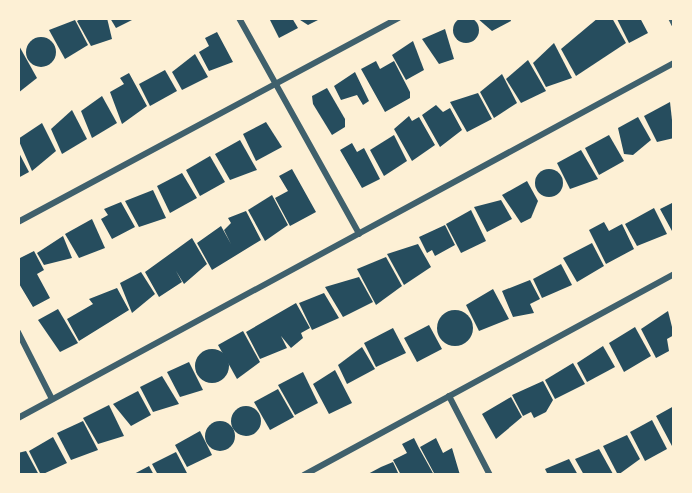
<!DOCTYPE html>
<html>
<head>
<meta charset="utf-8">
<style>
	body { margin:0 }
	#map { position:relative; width:692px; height:493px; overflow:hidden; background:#fdf0d5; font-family:Karla,sans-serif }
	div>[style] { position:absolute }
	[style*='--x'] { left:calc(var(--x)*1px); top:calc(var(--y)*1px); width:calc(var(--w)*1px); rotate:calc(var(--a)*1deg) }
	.building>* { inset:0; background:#264d5e }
	.round { border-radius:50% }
	.minor>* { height:6px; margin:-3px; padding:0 3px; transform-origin:3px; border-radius:3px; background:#3f606c }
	span { translate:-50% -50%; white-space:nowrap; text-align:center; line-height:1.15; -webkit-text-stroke:4.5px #fdf0d5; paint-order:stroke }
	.frame { position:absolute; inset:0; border:20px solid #fdf0d5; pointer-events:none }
</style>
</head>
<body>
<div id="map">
	<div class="building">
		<i class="round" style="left:453px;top:17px;width:26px;height:26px"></i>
		<i style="clip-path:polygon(82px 18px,107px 18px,112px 39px,91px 46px,77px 21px)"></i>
		<i style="clip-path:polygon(110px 18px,136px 18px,116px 28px)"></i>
		<i style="clip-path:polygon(269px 18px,292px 18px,298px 28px,279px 38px)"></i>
		<i style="clip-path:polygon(297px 18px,322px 18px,308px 25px)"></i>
		<i style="clip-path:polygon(477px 18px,510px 18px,511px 21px,492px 31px)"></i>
		<i style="clip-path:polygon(598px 18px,612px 18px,626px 43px,576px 76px,561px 49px)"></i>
		<i style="clip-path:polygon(640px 18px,648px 33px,629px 43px,617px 19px)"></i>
		<i style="clip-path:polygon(75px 20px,88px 45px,65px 59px,49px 30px)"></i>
		<i style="clip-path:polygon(445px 29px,454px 59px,439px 64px,422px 39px)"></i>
		<i style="clip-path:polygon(217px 32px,233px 62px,209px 71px,199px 52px,209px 46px,205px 38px)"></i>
		<i class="round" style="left:26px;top:37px;width:30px;height:30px"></i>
		<i style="clip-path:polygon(413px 41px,424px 70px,406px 80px,392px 55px)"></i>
		<i style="clip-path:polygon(554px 43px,572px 78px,546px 87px,533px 63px)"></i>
		<i style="clip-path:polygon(18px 44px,37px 78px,18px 93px)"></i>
		<i style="clip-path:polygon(195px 54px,208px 77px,182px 90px,172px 72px)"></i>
		<i style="clip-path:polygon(528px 60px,546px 91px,521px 103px,506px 79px)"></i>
		<i style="clip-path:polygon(376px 61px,380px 69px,394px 61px,410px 92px,410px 98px,385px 112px,361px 69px)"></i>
		<i style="clip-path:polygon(165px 70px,177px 91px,150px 106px,139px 84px)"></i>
		<i style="clip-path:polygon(355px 72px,369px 101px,363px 105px,357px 95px,341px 100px,334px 86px)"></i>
		<i style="clip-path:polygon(129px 73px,147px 106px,122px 124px,110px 92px,124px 84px,120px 78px)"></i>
		<i style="clip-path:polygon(502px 74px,517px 103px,494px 118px,480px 92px)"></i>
		<i style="clip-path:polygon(327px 88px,345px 119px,345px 127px,332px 135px,313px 104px,312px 96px)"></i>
		<i style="clip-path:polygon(478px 93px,492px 119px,467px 132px,450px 102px)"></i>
		<i style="clip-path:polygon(102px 96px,117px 123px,92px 138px,81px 111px)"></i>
		<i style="clip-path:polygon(670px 102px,674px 138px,657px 142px,644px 116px)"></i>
		<i style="clip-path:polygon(436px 105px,443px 112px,450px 108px,462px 130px,440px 147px,422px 115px)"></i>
		<i style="clip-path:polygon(72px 110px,87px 139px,62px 154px,51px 129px)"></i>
		<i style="clip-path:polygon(409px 116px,412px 121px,419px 117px,435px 145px,412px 161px,394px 129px)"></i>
		<i style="clip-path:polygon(638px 117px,651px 140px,633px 155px,624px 154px,618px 128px)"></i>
		<i style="clip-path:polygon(266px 122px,282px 147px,256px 161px,243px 134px)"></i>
		<i style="clip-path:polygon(42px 123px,56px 151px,32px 171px,18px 139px)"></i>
		<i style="clip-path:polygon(394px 135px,407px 161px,384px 176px,370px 150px)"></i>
		<i style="clip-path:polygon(609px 135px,624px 161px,599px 175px,585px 148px)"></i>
		<i style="clip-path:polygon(240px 140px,257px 170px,230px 180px,215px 154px)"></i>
		<i style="clip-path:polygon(352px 143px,357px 152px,364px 148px,380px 179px,362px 188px,340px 150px)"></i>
		<i style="clip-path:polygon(581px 150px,598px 179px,570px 189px,557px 163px)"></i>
		<i style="clip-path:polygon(18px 151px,29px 172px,18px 178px)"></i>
		<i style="clip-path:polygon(210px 156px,225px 182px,200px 196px,186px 170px)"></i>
		<i class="round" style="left:535px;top:169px;width:28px;height:28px"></i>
		<i style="clip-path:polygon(292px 169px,316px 212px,290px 226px,275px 198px,288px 191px,279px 176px)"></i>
		<i style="clip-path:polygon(182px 173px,197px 198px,170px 213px,157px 186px)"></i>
		<i style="clip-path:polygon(527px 181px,538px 201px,531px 218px,521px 223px,502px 195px)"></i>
		<i style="clip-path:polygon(153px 190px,166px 218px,139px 227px,125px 201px)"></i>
		<i style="clip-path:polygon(674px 194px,674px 230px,672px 231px,660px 209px,672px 203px)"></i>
		<i style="clip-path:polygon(272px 195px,288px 225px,265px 241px,248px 210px)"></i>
		<i style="clip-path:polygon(501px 200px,512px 219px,487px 232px,474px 207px)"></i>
		<i style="clip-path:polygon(121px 202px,135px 227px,112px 239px,101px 219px,108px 215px,104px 209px)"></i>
		<i style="clip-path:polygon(654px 208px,667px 234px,637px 246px,625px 224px)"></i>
		<i style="clip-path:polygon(471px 210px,486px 241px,461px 253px,446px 224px)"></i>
		<i style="clip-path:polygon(246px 211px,261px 240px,212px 270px,197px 243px,221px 226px,231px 244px,224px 230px,231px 223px,228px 218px)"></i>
		<i style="clip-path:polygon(92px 219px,105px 248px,79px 258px,65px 234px)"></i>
		<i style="clip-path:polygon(604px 222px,609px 231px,622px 224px,634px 249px,606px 264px,589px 230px)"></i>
		<i style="clip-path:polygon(445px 225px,455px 245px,435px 256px,432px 250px,427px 253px,419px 237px)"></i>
		<i style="clip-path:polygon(63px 236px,72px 258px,44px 265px,37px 253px)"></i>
		<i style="clip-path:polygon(192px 238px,207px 264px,184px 284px,176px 271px,182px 282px,159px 297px,145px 272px)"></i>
		<i style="clip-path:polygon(592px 243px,604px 266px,577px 282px,563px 258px)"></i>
		<i style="clip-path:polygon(418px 244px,431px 267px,404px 285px,387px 254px)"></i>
		<i style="clip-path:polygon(34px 251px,44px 270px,37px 274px,50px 298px,33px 307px,18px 282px,18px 259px)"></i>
		<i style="clip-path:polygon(386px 257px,402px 286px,376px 305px,357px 269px)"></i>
		<i style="clip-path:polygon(561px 264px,572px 285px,542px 298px,533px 279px)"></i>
		<i style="clip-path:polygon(141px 272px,155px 294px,132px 313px,120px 283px)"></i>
		<i style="clip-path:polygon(359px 277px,373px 302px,343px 317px,325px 287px)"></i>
		<i style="clip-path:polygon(530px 280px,540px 299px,530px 304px,534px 313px,513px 317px,502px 291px)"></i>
		<i style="clip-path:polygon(117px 288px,129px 310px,79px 341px,67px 319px,93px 304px,89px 299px)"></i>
		<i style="clip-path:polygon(493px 289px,509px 319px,479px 331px,466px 305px)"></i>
		<i style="clip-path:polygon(324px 293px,339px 318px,312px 330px,299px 303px)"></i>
		<i style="clip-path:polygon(296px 303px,310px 328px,301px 333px,303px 338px,291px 348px,281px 336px,287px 348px,260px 359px,246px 332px)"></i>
		<i style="clip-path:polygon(58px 309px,78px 343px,60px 352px,38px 320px)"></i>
		<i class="round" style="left:437px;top:310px;width:36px;height:36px"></i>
		<i style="clip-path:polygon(668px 311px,674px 335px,667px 339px,669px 351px,656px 358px,641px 329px)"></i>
		<i style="clip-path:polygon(429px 325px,442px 349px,417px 362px,404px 338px)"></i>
		<i style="clip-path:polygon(635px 327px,651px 356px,624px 372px,609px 343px)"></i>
		<i style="clip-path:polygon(393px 328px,406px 353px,376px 367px,364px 343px)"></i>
		<i style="clip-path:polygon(243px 331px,260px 362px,237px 379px,218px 345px)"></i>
		<i style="clip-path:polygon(603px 346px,615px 367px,587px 382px,577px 363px)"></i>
		<i style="clip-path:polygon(362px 347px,375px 369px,347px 384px,338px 365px)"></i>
		<i class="round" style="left:195px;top:349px;width:34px;height:34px"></i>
		<i style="clip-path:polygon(189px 362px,203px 390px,180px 397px,167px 372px)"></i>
		<i style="clip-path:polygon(573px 363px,585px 384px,555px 399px,545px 380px)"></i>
		<i style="clip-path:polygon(335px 370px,352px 403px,329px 414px,313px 384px)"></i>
		<i style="clip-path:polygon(303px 372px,318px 403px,295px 415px,278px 385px)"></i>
		<i style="clip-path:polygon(162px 376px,179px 404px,153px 412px,140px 387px)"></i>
		<i style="clip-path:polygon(543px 381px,553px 400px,546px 412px,534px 418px,531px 412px,523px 416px,512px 395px)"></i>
		<i style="clip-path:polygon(278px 389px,294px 417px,270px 430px,254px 402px)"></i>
		<i style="clip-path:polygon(138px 391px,151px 415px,131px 426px,113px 404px)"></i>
		<i style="clip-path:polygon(511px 397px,522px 417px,496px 439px,482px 414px)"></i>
		<i style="clip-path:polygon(109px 405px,124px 436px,98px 444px,83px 418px)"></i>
		<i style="clip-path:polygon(674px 406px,674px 445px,672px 446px,656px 416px)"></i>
		<i class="round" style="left:231px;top:406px;width:30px;height:30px"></i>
		<i style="clip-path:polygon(652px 420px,667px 449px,645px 461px,630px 432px)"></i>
		<i style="clip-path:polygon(83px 421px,98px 450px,71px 460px,57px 433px)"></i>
		<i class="round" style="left:205px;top:421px;width:30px;height:30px"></i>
		<i style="clip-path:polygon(200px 431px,212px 455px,187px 467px,175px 445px)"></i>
		<i style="clip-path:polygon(627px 435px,640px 459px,618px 475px,603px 446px)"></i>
		<i style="clip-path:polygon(53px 437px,67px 463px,41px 475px,29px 451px)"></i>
		<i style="clip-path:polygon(414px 438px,419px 448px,434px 475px,401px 475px,393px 460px,407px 453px,402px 444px)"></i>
		<i style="clip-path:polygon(436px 438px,443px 453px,452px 448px,460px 475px,435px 475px,420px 447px)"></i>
		<i style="clip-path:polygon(599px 449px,613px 474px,584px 475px,575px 459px)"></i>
		<i style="clip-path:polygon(26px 451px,39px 475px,18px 475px,18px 453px)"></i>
		<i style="clip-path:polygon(176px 452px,188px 475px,158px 475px,152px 464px)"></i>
		<i style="clip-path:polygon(569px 459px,578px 475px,548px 475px,545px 469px)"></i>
		<i style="clip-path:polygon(393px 462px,399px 475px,366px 475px,381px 467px)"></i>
		<i style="clip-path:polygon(149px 466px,154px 475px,132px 475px)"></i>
	</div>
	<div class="minor">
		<i style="--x:239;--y:18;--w:247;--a:60.9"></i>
		<i style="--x:671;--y:18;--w:7;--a:63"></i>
		<i style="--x:18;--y:222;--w:432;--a:-28.2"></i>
		<i style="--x:18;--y:332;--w:75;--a:63.1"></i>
		<i style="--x:449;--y:396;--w:89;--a:62.6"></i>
		<i style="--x:18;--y:418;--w:746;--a:-28.42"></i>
		<i style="--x:304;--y:475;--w:421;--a:-28.5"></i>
	</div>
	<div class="frame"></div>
</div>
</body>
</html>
